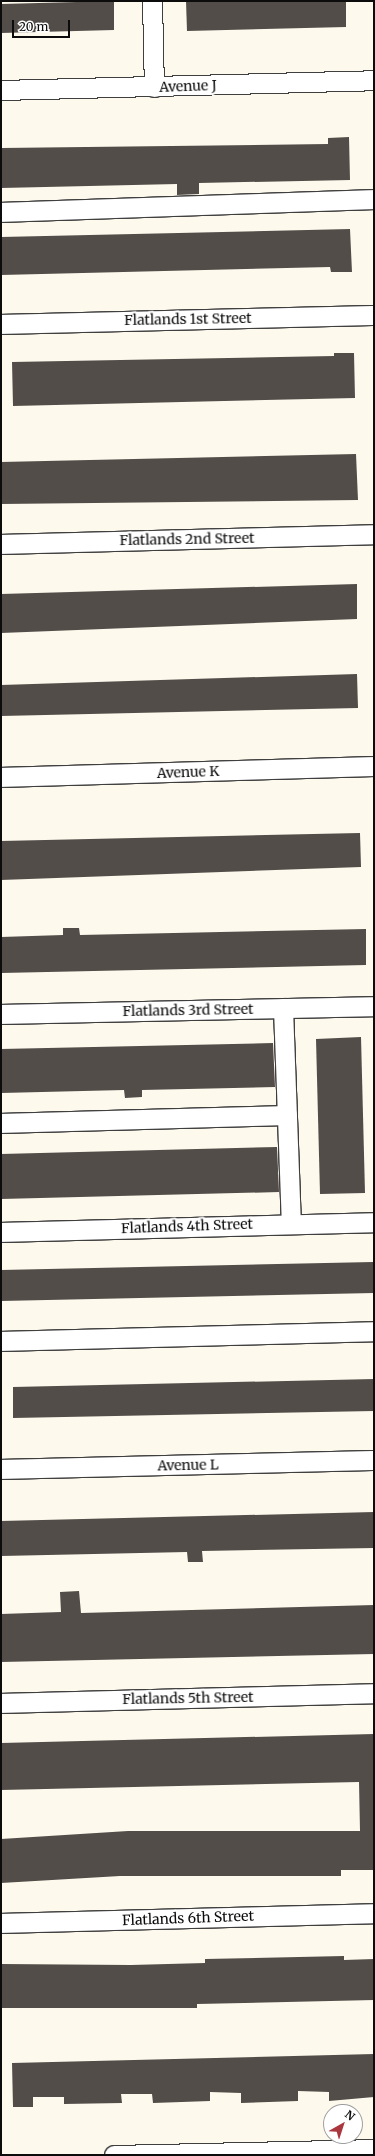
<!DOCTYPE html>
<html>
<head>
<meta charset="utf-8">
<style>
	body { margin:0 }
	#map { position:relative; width:375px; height:2156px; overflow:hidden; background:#fdf9ed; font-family:Merriweather,serif }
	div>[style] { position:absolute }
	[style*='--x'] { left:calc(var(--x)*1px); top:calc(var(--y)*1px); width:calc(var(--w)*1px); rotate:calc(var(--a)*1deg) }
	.building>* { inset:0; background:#534d49 }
	.roads { filter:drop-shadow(1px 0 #3f3f3f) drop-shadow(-1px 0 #3f3f3f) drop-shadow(0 1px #3f3f3f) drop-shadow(0 -1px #3f3f3f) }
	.minor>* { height:19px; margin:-9.5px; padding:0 9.5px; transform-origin:9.5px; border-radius:9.5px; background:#fff }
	span { translate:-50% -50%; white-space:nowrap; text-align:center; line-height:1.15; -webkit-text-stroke:4px #fff; paint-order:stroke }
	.street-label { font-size:14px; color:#0c0c0c }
	.frame { position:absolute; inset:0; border:2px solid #0c0c0c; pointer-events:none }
	.north { position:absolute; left:323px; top:2104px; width:40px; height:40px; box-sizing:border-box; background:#fff; border:1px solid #9e9e9e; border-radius:50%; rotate:39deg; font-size:11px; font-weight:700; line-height:16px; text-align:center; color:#0c0c0c }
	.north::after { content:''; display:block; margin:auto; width:14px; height:18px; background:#aa363e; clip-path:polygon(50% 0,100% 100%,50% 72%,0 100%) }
	.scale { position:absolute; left:12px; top:20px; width:58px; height:18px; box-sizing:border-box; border:2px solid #0c0c0c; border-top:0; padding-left:5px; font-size:12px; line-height:14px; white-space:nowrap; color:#0c0c0c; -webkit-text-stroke:3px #fff; paint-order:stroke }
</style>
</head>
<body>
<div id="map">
	<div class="building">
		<i style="clip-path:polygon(114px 1px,114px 30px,1px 33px,1px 4px)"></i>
		<i style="clip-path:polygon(186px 1px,346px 1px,346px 27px,187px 31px)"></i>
		<i style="clip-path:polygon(349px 137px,350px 180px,199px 183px,199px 194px,177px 195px,177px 184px,1px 188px,1px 148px,328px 144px,328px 138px)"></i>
		<i style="clip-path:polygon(350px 229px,352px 272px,331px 272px,330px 267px,1px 275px,1px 237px)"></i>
		<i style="clip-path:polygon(334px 353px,354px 353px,355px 398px,13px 406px,12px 362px,334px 356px)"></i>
		<i style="clip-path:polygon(356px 454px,358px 500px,1px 504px,1px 462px)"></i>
		<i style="clip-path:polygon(357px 584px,357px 619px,1px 633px,1px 594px)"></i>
		<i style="clip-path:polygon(357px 674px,358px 708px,1px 716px,1px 685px)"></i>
		<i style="clip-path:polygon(360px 833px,361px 867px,1px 880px,1px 841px)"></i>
		<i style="clip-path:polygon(63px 928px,79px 928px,80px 935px,366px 929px,366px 965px,1px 973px,1px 937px,63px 935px)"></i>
		<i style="clip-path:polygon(361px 1037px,365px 1193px,320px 1194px,316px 1039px)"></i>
		<i style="clip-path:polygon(273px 1043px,275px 1087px,142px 1090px,142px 1097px,125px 1098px,124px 1090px,1px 1093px,1px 1049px)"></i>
		<i style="clip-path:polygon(277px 1147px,279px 1192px,1px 1199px,1px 1154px)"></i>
		<i style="clip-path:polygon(373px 1262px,374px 1293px,1px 1301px,1px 1270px)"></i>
		<i style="clip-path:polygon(374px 1379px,374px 1411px,13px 1418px,13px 1387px)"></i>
		<i style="clip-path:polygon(374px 1512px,374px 1548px,202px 1551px,203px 1562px,188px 1562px,187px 1552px,1px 1556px,1px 1521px)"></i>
		<i style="clip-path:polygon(79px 1591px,81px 1613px,374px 1605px,374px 1654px,1px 1662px,1px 1614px,61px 1612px,60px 1592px)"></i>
		<i style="clip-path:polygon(374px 1734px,374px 1870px,341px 1870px,341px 1876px,120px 1876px,1px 1883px,1px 1839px,128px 1831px,360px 1831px,359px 1782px,1px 1790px,1px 1743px)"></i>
		<i style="clip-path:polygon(344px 1956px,344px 1960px,374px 1959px,374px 2000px,197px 2004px,197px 2008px,1px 2008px,1px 1964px,131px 1965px,205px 1963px,205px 1959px)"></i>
		<i style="clip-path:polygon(374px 2054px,374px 2097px,329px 2101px,329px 2092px,298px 2091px,298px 2101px,241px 2103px,241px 2093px,210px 2092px,210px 2101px,153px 2103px,152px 2094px,121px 2094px,122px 2103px,64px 2104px,64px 2097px,33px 2097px,33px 2107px,13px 2107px,12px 2063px)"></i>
	</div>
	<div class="roads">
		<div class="minor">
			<i style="--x:152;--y:1;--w:86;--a:88.7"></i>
			<i style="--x:1;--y:90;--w:373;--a:-1.5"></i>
			<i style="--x:1;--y:212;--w:373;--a:-2"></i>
			<i style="--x:1;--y:324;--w:373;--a:-1.4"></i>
			<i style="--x:1;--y:544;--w:373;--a:-1.5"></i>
			<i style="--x:1;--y:777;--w:373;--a:-1.7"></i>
			<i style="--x:283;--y:1008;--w:215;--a:87.9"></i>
			<i style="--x:1;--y:1014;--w:373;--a:-1.2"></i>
			<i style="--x:1;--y:1123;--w:286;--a:-1.6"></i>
			<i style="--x:1;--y:1232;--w:373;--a:-1.5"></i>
			<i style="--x:1;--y:1341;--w:373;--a:-1.5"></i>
			<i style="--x:1;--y:1469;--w:373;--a:-1.4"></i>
			<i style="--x:1;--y:1703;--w:373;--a:-1.5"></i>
			<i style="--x:1;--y:1923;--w:373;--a:-1.5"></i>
			<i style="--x:114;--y:2155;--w:260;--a:-1.3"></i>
		</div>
	</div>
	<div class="street-label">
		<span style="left:188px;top:86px;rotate:-2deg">Avenue J</span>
		<span style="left:188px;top:319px;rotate:-1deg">Flatlands 1st Street</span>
		<span style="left:187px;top:539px;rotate:-1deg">Flatlands 2nd Street</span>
		<span style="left:188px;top:772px;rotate:-2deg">Avenue K</span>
		<span style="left:188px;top:1010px;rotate:-1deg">Flatlands 3rd Street</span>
		<span style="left:187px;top:1226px;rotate:-2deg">Flatlands 4th Street</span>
		<span style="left:188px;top:1465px;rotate:-1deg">Avenue L</span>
		<span style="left:188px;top:1698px;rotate:-1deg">Flatlands 5th Street</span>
		<span style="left:188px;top:1918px;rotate:-2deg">Flatlands 6th Street</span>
	</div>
	<div class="frame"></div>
	<div class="north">N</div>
	<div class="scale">20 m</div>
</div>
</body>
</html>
